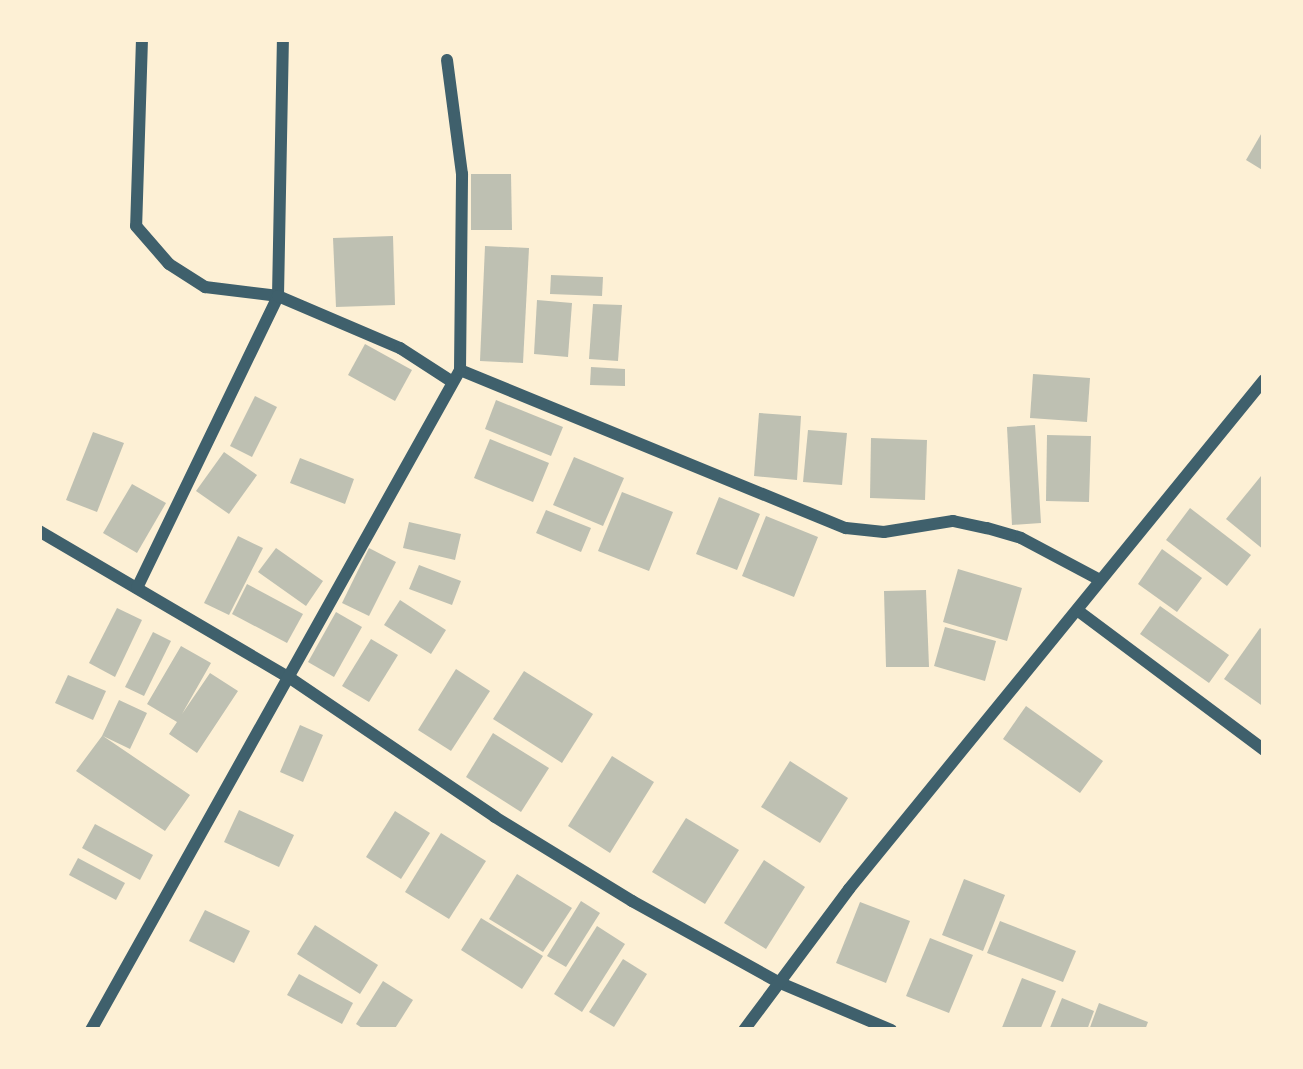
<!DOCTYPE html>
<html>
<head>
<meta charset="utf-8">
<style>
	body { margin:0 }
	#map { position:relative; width:1303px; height:1069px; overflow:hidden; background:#fdf0d5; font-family:"PT Serif",serif }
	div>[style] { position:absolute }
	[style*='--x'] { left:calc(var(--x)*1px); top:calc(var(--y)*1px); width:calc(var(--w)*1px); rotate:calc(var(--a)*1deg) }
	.building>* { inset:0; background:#bec0b2 }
	.minor>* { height:12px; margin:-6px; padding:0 6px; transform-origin:6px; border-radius:6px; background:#3f606c }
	span { translate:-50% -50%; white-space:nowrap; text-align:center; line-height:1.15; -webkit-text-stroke:9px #fdf0d5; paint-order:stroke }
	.frame { position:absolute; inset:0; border:42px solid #fdf0d5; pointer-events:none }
</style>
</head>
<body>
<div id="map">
	<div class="building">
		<i style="clip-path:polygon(1264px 129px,1264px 171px,1246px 160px)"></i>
		<i style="clip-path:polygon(471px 174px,511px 174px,512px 230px,471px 230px)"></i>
		<i style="clip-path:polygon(393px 236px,395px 305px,336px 307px,333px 238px)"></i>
		<i style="clip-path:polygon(485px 246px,529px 248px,523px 363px,480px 361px)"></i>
		<i style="clip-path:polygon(551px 275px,603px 277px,602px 296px,550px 294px)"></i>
		<i style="clip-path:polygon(537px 300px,572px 303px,568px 357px,534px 354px)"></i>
		<i style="clip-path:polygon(593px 304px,622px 305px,618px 361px,589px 359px)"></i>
		<i style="clip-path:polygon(365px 344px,412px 370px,395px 401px,348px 375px)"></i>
		<i style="clip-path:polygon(591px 367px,625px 369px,625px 386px,590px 385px)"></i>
		<i style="clip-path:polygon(1033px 374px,1090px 378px,1087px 422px,1030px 418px)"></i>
		<i style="clip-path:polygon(255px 396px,277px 407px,252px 457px,230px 446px)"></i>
		<i style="clip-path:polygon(496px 400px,563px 427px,551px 456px,485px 429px)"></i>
		<i style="clip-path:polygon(759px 413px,801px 416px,797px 480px,754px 476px)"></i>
		<i style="clip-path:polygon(1035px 425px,1041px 523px,1012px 525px,1007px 427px)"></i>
		<i style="clip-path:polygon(808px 430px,847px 433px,842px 485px,803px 482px)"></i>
		<i style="clip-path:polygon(93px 432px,124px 443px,97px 512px,66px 500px)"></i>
		<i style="clip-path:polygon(1047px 435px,1091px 436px,1089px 502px,1046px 501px)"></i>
		<i style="clip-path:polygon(871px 438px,927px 440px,925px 500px,870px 498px)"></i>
		<i style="clip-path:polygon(490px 439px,549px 463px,533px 502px,474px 478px)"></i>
		<i style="clip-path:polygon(224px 452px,257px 475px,229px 514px,196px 491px)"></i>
		<i style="clip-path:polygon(574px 457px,624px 478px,603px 526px,553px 505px)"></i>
		<i style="clip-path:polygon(300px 458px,354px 479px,345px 504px,290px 483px)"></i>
		<i style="clip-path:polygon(1261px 476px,1264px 479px,1264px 550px,1226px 519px)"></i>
		<i style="clip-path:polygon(132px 484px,166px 503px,137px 553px,103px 533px)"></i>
		<i style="clip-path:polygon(622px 492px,673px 512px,649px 571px,598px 551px)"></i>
		<i style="clip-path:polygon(719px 497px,760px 514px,737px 570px,696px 554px)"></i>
		<i style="clip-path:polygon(1190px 508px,1251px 555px,1227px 586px,1166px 540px)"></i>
		<i style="clip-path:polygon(546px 510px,591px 528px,581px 552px,536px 533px)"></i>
		<i style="clip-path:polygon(766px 516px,818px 537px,794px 597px,742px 576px)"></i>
		<i style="clip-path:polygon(409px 522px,461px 534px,455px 560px,403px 548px)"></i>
		<i style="clip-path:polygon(238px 536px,263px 548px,229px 615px,204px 603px)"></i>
		<i style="clip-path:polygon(276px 548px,323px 581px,306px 606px,258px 572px)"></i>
		<i style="clip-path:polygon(369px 548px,396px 562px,369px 616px,342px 603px)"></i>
		<i style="clip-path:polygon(1162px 549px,1202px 578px,1177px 612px,1138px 584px)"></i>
		<i style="clip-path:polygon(419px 565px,461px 581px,452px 605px,409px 589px)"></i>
		<i style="clip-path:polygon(958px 569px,1022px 588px,1007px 641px,943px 622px)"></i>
		<i style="clip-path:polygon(247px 584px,303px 614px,287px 643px,232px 614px)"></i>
		<i style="clip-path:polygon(926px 590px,929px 667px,886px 667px,884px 591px)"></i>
		<i style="clip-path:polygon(400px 600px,446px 630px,431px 654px,384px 625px)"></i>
		<i style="clip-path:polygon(1160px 606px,1229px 655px,1209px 683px,1140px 634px)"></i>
		<i style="clip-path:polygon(117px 608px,142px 620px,115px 677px,89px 663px)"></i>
		<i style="clip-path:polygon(336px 612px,362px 627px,334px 677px,308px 662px)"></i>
		<i style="clip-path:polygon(945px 627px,996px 641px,985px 681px,934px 666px)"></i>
		<i style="clip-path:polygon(1260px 628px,1264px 631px,1264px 707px,1224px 679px)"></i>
		<i style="clip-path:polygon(153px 632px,171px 641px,144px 696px,125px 687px)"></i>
		<i style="clip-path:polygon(371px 639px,398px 655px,369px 702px,342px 686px)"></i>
		<i style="clip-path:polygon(181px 646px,211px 663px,182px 714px,210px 673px,238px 691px,197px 753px,169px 734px,177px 722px,147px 704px)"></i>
		<i style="clip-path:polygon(456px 669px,490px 691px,451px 751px,418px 730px)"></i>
		<i style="clip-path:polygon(524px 671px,593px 714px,562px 763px,493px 719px)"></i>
		<i style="clip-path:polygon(68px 675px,106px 691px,93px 720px,55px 703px)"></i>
		<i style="clip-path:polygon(119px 700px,147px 713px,130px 749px,103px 736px,190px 795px,165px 831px,76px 771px,102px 736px)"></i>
		<i style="clip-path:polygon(1026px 706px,1103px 761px,1080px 793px,1003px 739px)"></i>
		<i style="clip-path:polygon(300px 725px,323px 735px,303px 782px,280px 772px)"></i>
		<i style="clip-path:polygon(493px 733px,549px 768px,521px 812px,466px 777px)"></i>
		<i style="clip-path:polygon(612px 756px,654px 782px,610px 853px,568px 826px)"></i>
		<i style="clip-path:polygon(790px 761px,848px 798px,820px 843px,761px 807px)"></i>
		<i style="clip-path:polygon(239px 810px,294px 835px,279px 867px,224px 842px)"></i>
		<i style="clip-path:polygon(395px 811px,430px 833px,401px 879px,366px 857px)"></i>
		<i style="clip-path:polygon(686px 818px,739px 850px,705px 904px,652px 872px)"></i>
		<i style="clip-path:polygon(95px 824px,153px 855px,140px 880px,82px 848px)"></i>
		<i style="clip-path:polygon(441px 833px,486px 861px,449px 919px,405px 892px)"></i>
		<i style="clip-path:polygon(78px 858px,125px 883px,116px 900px,69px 875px)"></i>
		<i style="clip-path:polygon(764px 860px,805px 887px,766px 949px,724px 923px)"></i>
		<i style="clip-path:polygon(517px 874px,572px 908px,543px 952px,489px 919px)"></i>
		<i style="clip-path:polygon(964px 879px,1005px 895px,983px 951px,942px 935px)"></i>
		<i style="clip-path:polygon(581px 901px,600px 913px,566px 967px,547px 956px)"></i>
		<i style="clip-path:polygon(860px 902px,910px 921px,886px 983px,836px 963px)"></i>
		<i style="clip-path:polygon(205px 910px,250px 931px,234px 963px,189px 941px)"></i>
		<i style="clip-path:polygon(481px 918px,543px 956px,522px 989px,461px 950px)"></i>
		<i style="clip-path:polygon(1000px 921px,1076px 951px,1063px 982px,987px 953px)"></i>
		<i style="clip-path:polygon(315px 925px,378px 965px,360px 994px,297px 954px)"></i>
		<i style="clip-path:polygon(597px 926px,625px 944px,582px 1012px,554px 994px)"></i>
		<i style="clip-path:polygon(930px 938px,973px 955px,949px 1013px,906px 996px)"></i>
		<i style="clip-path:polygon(623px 959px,647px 974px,614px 1027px,589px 1012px)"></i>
		<i style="clip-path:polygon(299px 974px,353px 1003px,342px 1024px,287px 995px)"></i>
		<i style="clip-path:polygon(1022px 978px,1056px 991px,1040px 1030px,1001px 1030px)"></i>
		<i style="clip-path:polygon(383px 981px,413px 1000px,394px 1030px,365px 1030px,356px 1024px)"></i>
		<i style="clip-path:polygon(1062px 998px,1094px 1011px,1087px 1030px,1049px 1030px)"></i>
		<i style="clip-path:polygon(1099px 1003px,1148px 1022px,1145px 1030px,1089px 1030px)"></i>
	</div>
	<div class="minor">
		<i style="--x:142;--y:39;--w:187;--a:91.8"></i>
		<i style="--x:136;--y:226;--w:50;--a:49"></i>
		<i style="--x:169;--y:264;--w:43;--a:32.6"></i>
		<i style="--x:205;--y:287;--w:74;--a:7"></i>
		<i style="--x:278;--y:296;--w:257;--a:-88.9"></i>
		<i style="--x:460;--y:370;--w:417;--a:22.3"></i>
		<i style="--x:846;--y:528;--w:38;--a:6"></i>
		<i style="--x:884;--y:532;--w:70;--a:-9.1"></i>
		<i style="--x:953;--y:521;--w:35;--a:12"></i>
		<i style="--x:987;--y:528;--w:35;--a:16"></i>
		<i style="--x:1021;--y:538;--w:89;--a:28"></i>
		<i style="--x:39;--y:531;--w:291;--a:30.4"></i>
		<i style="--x:290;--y:678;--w:248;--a:34.1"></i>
		<i style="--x:495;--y:817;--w:161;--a:31.5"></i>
		<i style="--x:632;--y:901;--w:167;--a:29"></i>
		<i style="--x:778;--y:982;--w:123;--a:23"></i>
		<i style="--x:137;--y:588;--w:324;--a:-64.2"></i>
		<i style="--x:278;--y:296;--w:133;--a:23.1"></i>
		<i style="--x:400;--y:348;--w:61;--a:32.9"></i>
		<i style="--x:1077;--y:610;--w:234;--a:36.8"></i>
		<i style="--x:91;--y:1030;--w:756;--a:-60.79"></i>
		<i style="--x:460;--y:370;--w:196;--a:-89.4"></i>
		<i style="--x:462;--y:174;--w:115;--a:-97.5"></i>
		<i style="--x:744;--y:1030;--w:176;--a:-53.3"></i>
		<i style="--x:849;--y:889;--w:657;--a:-50.81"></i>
	</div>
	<div class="frame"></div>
</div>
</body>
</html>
